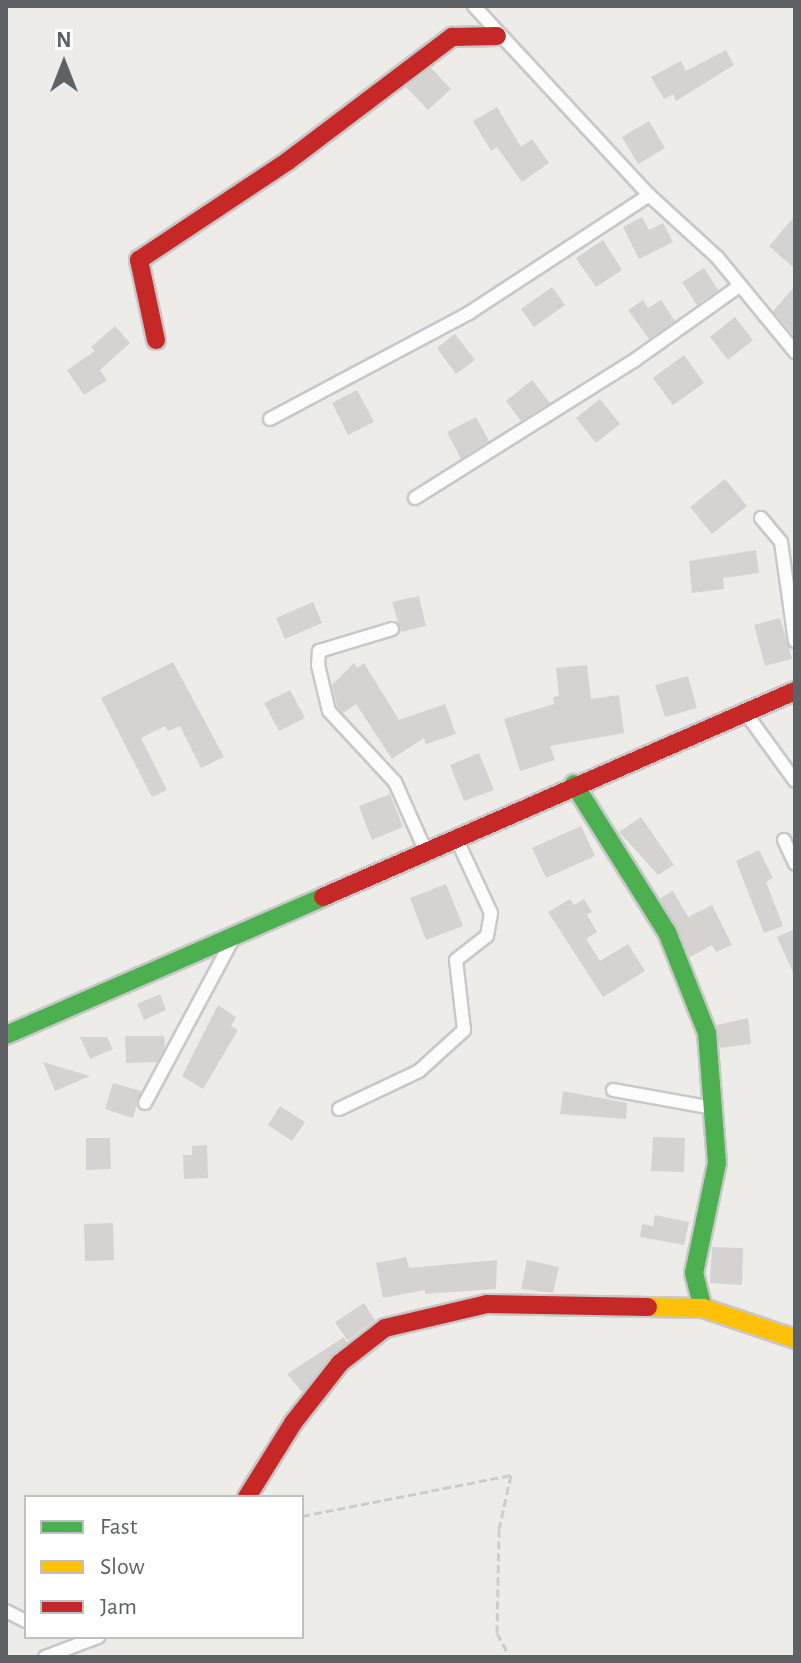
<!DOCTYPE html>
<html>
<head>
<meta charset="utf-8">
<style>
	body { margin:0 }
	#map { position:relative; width:801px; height:1663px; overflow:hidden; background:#edece9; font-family:"Alegreya Sans",sans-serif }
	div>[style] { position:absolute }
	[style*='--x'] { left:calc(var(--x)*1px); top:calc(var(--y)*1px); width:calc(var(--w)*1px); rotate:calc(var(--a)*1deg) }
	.building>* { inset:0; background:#d4d3d2 }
	.path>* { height:3px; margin-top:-1.5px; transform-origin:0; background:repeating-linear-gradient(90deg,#cacecb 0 8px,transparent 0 12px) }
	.roads { filter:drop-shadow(2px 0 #c8c8c8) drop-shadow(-2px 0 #c8c8c8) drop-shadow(0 2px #c8c8c8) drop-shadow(0 -2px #c8c8c8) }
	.street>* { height:12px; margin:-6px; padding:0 6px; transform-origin:6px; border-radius:6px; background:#fcfcfc }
	.fast>* { height:18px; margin:-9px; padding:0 9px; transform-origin:9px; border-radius:9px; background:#4caf50 }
	.slow>* { height:18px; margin:-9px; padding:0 9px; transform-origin:9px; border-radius:9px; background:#ffc107 }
	.jam>* { height:18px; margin:-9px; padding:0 9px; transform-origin:9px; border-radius:9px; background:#c62828 }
	span { translate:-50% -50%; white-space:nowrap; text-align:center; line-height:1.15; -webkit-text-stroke:8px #fff; paint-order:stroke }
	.frame { position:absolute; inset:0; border:8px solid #5e6266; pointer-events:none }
	.legend { position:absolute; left:24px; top:1495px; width:280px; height:144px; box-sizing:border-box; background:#fff; border:2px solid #bfc0c2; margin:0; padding:10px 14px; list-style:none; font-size:24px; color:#5e6266 }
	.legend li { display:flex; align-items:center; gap:16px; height:40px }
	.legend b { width:40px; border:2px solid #bfc0c2 }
	.north { position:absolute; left:24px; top:24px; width:80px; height:80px; -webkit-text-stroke:6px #fff; paint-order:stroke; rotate:0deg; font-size:22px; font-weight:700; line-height:32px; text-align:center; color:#5e6266 }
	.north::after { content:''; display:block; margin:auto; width:28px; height:36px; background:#5e6266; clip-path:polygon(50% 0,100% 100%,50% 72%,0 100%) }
</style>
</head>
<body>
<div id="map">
	<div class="building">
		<i style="clip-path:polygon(726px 50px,734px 65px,676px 101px,673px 94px,664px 99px,651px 77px,681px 61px,686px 71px)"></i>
		<i style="clip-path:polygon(431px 68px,451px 89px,428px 110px,406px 87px)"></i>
		<i style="clip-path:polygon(497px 107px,521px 147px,532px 139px,549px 163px,522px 182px,497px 147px,491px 151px,473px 121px)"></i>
		<i style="clip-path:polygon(649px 121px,665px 148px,638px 164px,622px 137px)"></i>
		<i style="clip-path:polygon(795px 216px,795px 269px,769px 246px)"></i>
		<i style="clip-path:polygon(642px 217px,649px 230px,663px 223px,673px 242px,639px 259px,623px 227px)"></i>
		<i style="clip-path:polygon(603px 240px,622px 270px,596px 287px,576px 258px)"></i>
		<i style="clip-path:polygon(704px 268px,718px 290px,697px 305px,682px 282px)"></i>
		<i style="clip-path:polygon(795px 286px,795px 337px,773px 311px)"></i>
		<i style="clip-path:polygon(552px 287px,565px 305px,534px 327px,521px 309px)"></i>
		<i style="clip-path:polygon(643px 300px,648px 308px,661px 300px,675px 321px,649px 339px,628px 310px)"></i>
		<i style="clip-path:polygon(735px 317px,753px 340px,728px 360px,710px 337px)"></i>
		<i style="clip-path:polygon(115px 326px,130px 343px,100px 370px,107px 380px,84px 395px,67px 370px,95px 351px,91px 347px)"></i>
		<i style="clip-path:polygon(455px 334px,475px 360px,456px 374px,437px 348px)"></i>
		<i style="clip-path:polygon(684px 355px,704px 383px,673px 405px,653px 378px)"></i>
		<i style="clip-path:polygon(532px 380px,550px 403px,521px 421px,506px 401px)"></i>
		<i style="clip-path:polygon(357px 390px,374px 422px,348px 435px,332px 403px)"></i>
		<i style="clip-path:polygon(600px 399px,620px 424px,596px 443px,576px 418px)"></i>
		<i style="clip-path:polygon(476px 417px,489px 441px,461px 459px,447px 432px)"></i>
		<i style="clip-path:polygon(725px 479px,747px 506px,712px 534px,690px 507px)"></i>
		<i style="clip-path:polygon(756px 550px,759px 573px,723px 578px,724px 589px,692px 593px,689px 561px)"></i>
		<i style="clip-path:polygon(419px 596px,426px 626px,401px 632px,392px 602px)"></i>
		<i style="clip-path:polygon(313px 602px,322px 623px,285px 639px,276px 618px)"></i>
		<i style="clip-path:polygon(780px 618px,792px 659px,765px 666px,754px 625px)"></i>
		<i style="clip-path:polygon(173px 662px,224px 757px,201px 768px,180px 726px,168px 731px,165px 726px,141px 738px,167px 790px,152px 797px,101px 698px)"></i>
		<i style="clip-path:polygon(354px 663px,357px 668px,364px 663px,399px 720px,445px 704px,456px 734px,426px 744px,424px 738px,392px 759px,356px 704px,343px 713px,337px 706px,332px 685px)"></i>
		<i style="clip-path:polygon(587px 665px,591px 699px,619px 695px,624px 733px,550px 746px,555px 760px,520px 771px,504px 719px,554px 704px,553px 697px,559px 696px,556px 668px)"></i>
		<i style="clip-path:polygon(688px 676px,697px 708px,665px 717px,655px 685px)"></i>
		<i style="clip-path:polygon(290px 690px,305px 718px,279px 731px,264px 703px)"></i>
		<i style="clip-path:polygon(479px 753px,494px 790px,464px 801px,450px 765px)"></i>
		<i style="clip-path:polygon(390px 794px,403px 827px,372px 840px,359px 806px)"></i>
		<i style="clip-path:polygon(641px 817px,674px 865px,658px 875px,619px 832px)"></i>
		<i style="clip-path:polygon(581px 826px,595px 856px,546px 878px,532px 848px)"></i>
		<i style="clip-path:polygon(759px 850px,773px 878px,766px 882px,783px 926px,764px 933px,736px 861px)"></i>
		<i style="clip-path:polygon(446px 884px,463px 926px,426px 940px,410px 898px)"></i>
		<i style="clip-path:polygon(673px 891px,688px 917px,712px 905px,732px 945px,716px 952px,712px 945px,690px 957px,660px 898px)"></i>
		<i style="clip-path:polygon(570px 899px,574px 905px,584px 899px,592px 912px,587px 915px,597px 932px,586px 939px,600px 961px,628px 944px,645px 971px,603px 997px,548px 912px)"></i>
		<i style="clip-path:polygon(795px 929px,795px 977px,777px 937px)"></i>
		<i style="clip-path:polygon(160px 994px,166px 1010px,144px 1020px,137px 1004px)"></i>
		<i style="clip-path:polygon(218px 1005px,236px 1017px,231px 1026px,238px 1030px,203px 1089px,182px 1076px)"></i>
		<i style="clip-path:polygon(748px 1018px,751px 1044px,720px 1048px,717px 1025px)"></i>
		<i style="clip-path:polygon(125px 1036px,164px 1036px,165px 1047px,157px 1062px,126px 1063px)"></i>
		<i style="clip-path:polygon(80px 1037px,107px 1037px,113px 1049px,90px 1059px)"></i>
		<i style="clip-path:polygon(43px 1062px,90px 1076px,55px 1091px)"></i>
		<i style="clip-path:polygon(113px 1083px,141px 1091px,133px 1118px,105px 1109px)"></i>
		<i style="clip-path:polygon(563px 1091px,627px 1103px,626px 1119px,560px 1114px)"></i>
		<i style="clip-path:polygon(280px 1106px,305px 1122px,292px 1141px,268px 1125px)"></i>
		<i style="clip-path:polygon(653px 1137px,685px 1138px,684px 1172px,651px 1171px)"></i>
		<i style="clip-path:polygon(86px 1138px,110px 1138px,111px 1169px,86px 1170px)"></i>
		<i style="clip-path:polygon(207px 1145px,208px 1178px,184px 1179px,183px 1155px,192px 1155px,192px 1146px)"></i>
		<i style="clip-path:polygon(655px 1215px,689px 1222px,684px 1245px,640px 1237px,642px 1224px,653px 1226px)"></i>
		<i style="clip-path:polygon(113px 1223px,114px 1260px,85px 1261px,84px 1224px)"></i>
		<i style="clip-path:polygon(712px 1247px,743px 1248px,742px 1285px,710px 1283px)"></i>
		<i style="clip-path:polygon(406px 1257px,409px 1268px,497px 1260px,496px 1289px,425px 1294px,425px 1290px,383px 1298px,376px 1263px)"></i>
		<i style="clip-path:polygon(527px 1260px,559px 1267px,553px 1293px,521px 1289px)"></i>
		<i style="clip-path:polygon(364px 1303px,375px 1320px,348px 1341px,335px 1322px)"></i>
		<i style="clip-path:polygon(344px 1337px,347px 1342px,302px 1392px,287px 1374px)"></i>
	</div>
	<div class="path">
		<i style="--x:302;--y:1516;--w:213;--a:-11.1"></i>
		<i style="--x:511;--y:1475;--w:55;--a:102.5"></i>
		<i style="--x:499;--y:1529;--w:104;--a:91.1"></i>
		<i style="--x:497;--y:1633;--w:27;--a:62"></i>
	</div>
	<div class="roads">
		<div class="street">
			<i style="--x:474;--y:6;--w:258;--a:47.2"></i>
			<i style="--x:649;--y:195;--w:92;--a:42.4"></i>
			<i style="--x:717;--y:257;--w:123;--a:50.6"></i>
			<i style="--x:270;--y:419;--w:225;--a:-28"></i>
			<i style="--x:469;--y:313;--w:215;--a:-33.2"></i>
			<i style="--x:415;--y:498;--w:260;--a:-32.1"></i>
			<i style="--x:635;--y:360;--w:126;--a:-35.3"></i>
			<i style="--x:761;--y:518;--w:31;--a:50"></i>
			<i style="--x:781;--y:542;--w:100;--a:82"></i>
			<i style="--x:392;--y:629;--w:76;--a:163.2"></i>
			<i style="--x:319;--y:651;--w:14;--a:94"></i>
			<i style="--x:318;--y:665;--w:47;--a:76.6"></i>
			<i style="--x:329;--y:711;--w:97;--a:47.1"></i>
			<i style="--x:395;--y:782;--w:77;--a:66.1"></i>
			<i style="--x:745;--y:712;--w:85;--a:54.1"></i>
			<i style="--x:784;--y:840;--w:26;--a:65"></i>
			<i style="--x:613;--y:1090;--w:102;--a:10.2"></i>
			<i style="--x:145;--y:1103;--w:188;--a:-61.8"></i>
			<i style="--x:339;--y:1109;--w:89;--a:-25.4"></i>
			<i style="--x:419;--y:1071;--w:61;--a:-42.3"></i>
			<i style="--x:464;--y:1030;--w:70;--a:-96.5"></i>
			<i style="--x:456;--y:960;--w:39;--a:-38"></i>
			<i style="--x:487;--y:936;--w:23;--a:-80"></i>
			<i style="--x:491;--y:913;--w:83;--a:-115"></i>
			<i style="--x:6;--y:1611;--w:22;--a:27"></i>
			<i style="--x:45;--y:1657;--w:57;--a:-20.7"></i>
		</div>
		<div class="fast">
			<i style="--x:574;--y:784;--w:175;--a:57.9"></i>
			<i style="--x:667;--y:932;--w:109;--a:68.4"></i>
			<i style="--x:707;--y:1033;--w:130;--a:85.6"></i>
			<i style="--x:717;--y:1163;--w:112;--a:101.8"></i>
			<i style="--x:694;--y:1273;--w:36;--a:76"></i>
			<i style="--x:6;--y:1035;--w:346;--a:-23.5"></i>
		</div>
		<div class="slow">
			<i style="--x:648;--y:1307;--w:55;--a:1"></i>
			<i style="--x:703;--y:1308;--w:97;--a:18.6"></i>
		</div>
		<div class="jam">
			<i style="--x:156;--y:340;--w:82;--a:-102"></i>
			<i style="--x:139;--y:260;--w:179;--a:-33.6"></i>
			<i style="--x:288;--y:161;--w:206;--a:-37.1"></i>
			<i style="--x:452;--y:37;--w:45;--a:-1.3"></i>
			<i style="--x:323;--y:897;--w:515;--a:-23.58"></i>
			<i style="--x:247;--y:1497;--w:87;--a:-58.1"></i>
			<i style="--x:293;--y:1423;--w:76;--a:-51.9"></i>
			<i style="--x:340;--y:1363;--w:57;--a:-37.9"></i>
			<i style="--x:385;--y:1328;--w:105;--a:-13.2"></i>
			<i style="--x:487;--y:1304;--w:161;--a:1.1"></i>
		</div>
	</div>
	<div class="frame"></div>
	<ul class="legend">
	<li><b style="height:10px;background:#4caf50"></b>Fast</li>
	<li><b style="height:10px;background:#ffc107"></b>Slow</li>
	<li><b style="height:10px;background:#c62828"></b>Jam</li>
	</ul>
	<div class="north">N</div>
</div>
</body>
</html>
